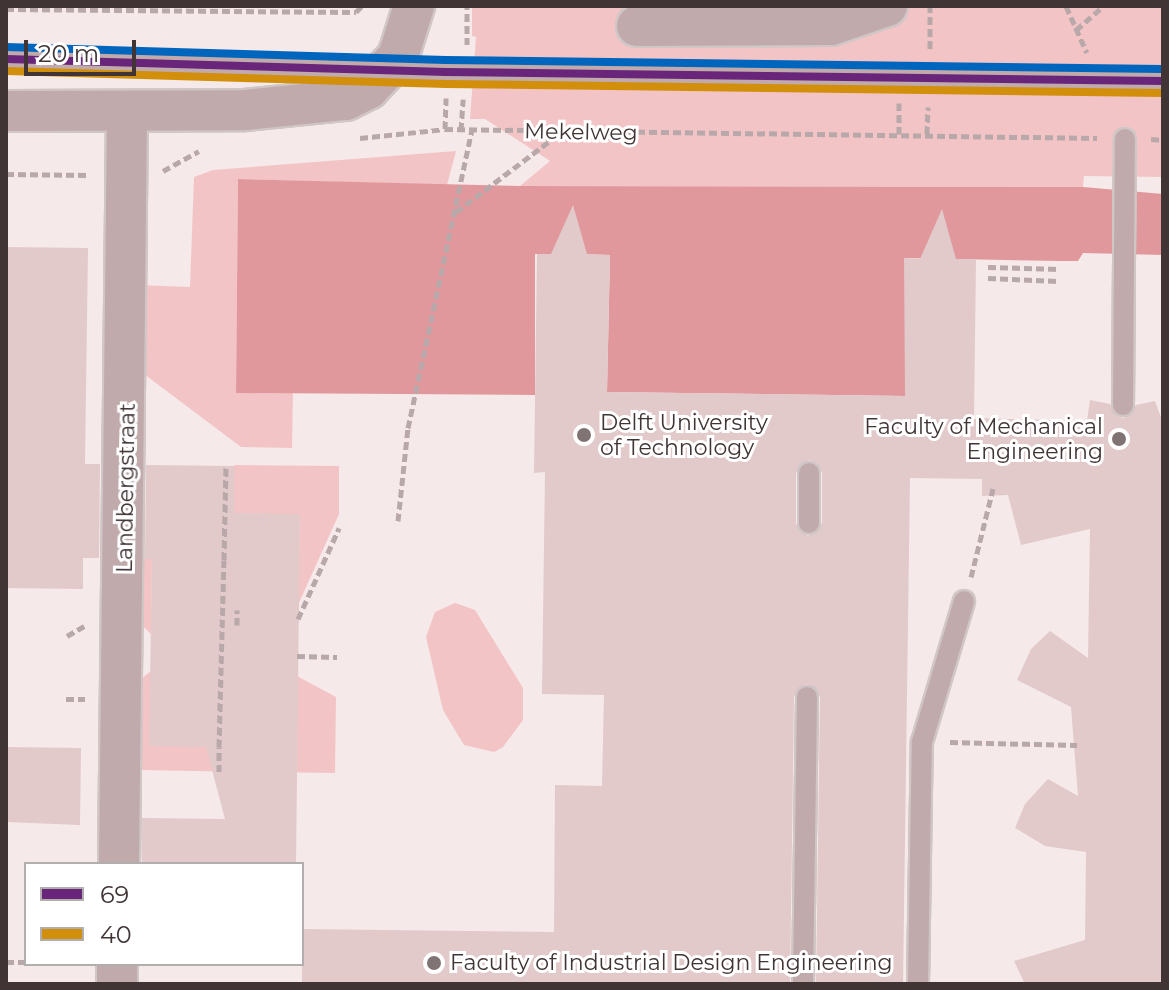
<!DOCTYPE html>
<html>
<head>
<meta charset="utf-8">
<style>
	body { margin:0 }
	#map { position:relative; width:1169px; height:990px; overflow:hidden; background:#f6e9e9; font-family:Montserrat,sans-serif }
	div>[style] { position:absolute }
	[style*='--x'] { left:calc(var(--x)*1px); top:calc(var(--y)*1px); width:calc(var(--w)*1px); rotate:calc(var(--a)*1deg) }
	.green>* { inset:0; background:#f3c4c6 }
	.water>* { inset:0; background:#e0989d }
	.building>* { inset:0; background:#e2c9ca }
	.path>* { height:5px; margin-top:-2.5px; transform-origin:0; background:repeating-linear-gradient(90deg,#b8a8a9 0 8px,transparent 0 12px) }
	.roads { filter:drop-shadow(2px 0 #d1c6c6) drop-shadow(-2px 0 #d1c6c6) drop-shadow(0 2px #d1c6c6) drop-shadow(0 -2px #d1c6c6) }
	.lane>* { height:20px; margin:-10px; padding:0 10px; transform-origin:10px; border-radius:10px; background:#c0aaab }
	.street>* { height:40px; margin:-20px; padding:0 20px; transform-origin:20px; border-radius:20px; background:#c0aaab }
	.path-bridge>* { height:5px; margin-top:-2.5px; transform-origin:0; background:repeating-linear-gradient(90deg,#b8a8a9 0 8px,transparent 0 12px) }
	.bus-1>* { height:8px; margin:-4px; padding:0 4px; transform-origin:4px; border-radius:4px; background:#68257a }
	.bus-2>* { height:8px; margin:-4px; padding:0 4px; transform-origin:4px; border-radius:4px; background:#d28f0b }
	.bus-3>* { height:8px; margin:-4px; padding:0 4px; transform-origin:4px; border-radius:4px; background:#0065bd }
	.dots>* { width:22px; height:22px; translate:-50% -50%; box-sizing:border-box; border:4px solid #fff; border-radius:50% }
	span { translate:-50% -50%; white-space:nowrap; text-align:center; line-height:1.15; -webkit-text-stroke:6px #fff; paint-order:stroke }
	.street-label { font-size:22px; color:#403435 }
	.poi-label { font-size:22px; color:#403435 }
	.left { translate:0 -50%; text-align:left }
	.right { translate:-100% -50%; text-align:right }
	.frame { position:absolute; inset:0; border:8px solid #403435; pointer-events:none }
	.legend { position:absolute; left:24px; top:862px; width:280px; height:104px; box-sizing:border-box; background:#fff; border:2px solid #b3aeae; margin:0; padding:10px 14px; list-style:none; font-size:24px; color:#403435 }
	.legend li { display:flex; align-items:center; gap:16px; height:40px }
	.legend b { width:40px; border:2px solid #b3aeae }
	.scale { position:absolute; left:24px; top:40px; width:112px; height:36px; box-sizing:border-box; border:4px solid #403435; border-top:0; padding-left:10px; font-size:24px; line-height:28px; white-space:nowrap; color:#403435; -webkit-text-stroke:6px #fff; paint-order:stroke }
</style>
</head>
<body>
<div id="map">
	<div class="green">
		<i style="clip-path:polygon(472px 6px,1163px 6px,1163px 177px,1084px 176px,1083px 187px,520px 186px,550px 161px,485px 119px,470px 119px,476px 37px,472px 36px)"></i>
		<i style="clip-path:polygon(456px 151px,447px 185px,238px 179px,236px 393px,293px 392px,292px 448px,241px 447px,140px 371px,136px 285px,190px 287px,194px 177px,213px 170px)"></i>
		<i style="clip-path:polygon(234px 465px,339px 466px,339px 514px,298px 605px,300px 515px,234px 513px)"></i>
		<i style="clip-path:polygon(136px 558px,152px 559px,151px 634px,135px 619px)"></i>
		<i style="clip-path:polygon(455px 603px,475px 610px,523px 688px,523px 720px,503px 747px,494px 752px,464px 745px,443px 710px,426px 637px,435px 612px)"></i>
		<i style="clip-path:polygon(150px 672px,251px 747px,250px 772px,140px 770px,133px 685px)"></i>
		<i style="clip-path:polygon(297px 676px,336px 697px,335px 773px,264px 772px)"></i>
	</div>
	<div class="water">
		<i style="clip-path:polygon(238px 179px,520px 186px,1083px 187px,1163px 194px,1163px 255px,1083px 253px,1078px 261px,1060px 261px,905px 258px,905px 396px,607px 392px,610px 255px,577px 254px,535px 254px,535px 395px,236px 393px)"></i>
	</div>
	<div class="building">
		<i style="clip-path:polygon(evenodd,573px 205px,587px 254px,610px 255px,607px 392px,905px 396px,904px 258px,920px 259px,942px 209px,956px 259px,976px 259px,974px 418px,1087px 421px,1090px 400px,1110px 404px,1116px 416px,1124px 418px,1136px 405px,1155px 401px,1163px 423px,1163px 984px,1025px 984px,1014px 961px,1085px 940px,1086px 852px,1045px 846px,1015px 828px,1025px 804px,1048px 779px,1078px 796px,1071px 707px,1017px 680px,1031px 649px,1050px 631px,1088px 658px,1090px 529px,1021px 545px,1008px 495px,982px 496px,982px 479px,910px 478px,903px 984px,816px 984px,820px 697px,806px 684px,794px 697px,790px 984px,302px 984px,302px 929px,554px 932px,555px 785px,602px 786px,604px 695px,542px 694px,545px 472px,534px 473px,537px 254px,551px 254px,573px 205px,810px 460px,822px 472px,822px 523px,808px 536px,796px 524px,796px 473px,810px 460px)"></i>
		<i style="clip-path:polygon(6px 247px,88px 248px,85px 464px,100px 464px,99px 558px,83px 558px,83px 589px,6px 588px)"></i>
		<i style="clip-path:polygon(146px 465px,234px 466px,234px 513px,300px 514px,296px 864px,142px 864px,142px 818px,225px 819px,206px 747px,149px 746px,152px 559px,145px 559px)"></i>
		<i style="clip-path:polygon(6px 747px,81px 748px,80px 825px,6px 822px)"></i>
	</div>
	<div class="path">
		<i style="--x:1066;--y:6;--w:51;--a:65.9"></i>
		<i style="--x:6;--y:9;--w:350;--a:0.5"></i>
		<i style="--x:356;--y:12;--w:8;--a:-45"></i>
		<i style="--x:1076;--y:30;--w:37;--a:-41"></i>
		<i style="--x:467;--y:45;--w:39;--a:-90"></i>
		<i style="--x:930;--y:49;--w:43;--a:-90"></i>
		<i style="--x:899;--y:103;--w:31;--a:90"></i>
		<i style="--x:445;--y:129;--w:31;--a:-88"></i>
		<i style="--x:461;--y:130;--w:31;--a:-86"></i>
		<i style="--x:927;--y:134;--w:27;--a:-88"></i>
		<i style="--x:360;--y:138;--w:85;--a:-6"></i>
		<i style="--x:445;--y:129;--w:652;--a:0.79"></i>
		<i style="--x:1151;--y:139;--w:12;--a:5"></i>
		<i style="--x:163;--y:171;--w:41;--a:-29.1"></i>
		<i style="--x:6;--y:174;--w:83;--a:0.7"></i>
		<i style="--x:456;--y:212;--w:131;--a:-37.2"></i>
		<i style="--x:988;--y:267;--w:72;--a:1.6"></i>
		<i style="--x:988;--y:278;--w:71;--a:2.4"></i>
		<i style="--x:398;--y:521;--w:94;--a:-83.9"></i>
		<i style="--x:408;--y:428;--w:305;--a:-77.9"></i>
		<i style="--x:224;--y:560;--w:95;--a:-88.8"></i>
		<i style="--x:971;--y:577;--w:91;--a:-76"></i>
		<i style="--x:298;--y:619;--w:100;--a:-65.7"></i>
		<i style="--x:237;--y:625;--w:15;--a:-90"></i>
		<i style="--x:67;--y:636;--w:20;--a:-30"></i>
		<i style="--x:297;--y:656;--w:40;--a:1.4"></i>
		<i style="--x:66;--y:699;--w:19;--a:0"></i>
		<i style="--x:950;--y:742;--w:127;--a:1.4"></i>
		<i style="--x:219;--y:772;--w:25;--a:-90"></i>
		<i style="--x:6;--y:962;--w:20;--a:0"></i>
	</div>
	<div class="roads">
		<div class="lane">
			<i style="--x:6;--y:59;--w:440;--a:1.7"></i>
			<i style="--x:446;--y:72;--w:717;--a:0.72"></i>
			<i style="--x:1123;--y:405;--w:266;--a:-89.6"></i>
			<i style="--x:809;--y:523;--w:50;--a:-90"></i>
			<i style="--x:803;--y:984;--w:287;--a:-89.2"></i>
			<i style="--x:918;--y:984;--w:242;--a:-89.1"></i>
			<i style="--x:922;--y:742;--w:147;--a:-73.4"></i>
		</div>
		<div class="street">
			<i style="--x:637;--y:26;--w:194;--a:-0.3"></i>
			<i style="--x:831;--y:25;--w:59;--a:-18.7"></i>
			<i style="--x:6;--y:111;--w:239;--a:-0.2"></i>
			<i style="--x:245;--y:110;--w:101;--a:-5.7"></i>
			<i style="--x:346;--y:100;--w:25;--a:-27"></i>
			<i style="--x:368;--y:89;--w:44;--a:-46.8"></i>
			<i style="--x:398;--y:57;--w:53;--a:-72.6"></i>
			<i style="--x:119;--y:864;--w:751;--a:-89.39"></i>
			<i style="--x:117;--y:984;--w:20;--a:-90"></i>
		</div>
	</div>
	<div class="path-bridge">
		<i style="--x:219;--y:747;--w:187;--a:-88.5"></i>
	</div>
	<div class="bus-1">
		<i style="--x:6;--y:59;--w:440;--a:1.7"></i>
		<i style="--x:446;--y:72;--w:717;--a:0.72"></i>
	</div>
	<div class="bus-2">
		<i style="--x:6;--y:71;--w:440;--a:1.7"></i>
		<i style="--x:446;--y:84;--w:717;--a:0.72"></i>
	</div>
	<div class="bus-3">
		<i style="--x:6;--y:47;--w:440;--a:1.7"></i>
		<i style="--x:446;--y:60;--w:717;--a:0.72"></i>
	</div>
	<div class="dots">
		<i style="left:584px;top:435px;background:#807374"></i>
		<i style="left:1119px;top:439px;background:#807374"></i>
		<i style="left:434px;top:963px;background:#807374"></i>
	</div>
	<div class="street-label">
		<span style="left:581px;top:132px;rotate:1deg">Mekelweg</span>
		<span style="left:126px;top:488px;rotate:-89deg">Landbergstraat</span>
	</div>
	<div class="poi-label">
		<span class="left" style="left:600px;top:435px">Delft University<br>of Technology</span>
		<span class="right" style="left:1103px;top:439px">Faculty of Mechanical<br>Engineering</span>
		<span class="left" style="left:450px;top:963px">Faculty of Industrial Design Engineering</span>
	</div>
	<div class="frame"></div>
	<ul class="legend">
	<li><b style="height:10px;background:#68257a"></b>69</li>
	<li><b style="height:10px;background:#d28f0b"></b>40</li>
	</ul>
	<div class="scale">20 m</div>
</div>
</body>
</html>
